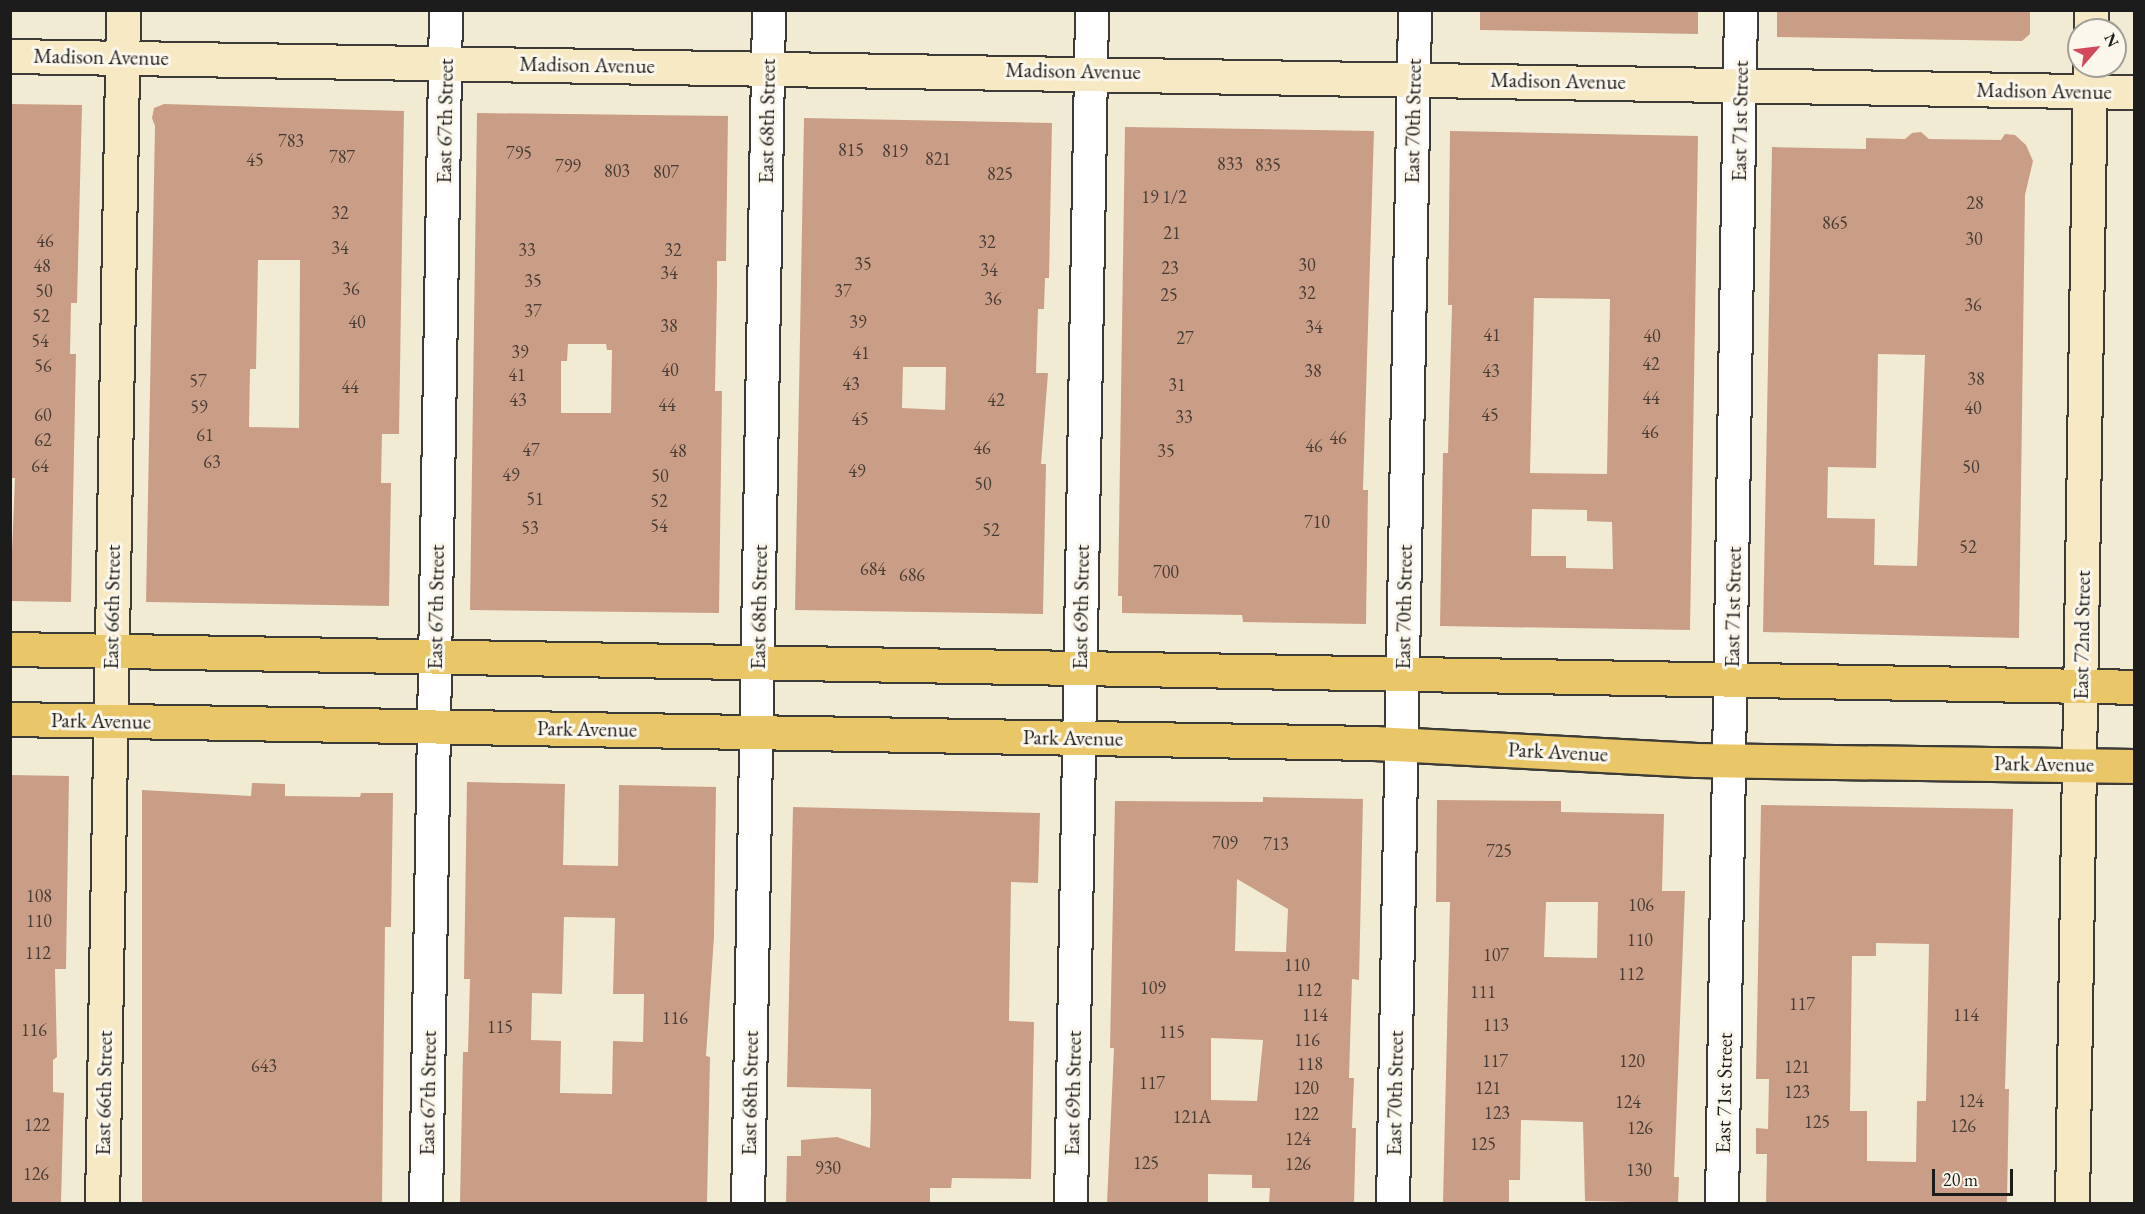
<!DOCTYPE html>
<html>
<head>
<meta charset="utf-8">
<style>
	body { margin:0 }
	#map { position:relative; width:2145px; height:1214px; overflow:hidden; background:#f2ebd4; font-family:"EB Garamond",serif }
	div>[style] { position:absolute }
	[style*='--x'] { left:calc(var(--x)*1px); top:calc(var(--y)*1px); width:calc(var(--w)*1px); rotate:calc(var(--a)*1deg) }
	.building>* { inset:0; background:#ca9e86 }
	.roads { filter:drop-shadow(2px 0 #3c3b38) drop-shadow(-2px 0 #3c3b38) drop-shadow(0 2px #3c3b38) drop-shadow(0 -2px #3c3b38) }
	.minor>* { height:32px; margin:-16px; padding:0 16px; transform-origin:16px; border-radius:16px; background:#fff }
	.secondary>* { height:33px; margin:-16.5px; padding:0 16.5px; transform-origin:16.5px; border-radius:16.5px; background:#f6e9c3 }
	.primary>* { height:33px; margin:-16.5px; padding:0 16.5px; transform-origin:16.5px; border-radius:16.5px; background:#e9c769 }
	span { translate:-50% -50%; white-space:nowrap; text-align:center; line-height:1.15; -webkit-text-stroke:6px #fbf7ec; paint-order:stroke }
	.number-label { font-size:18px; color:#483c36 }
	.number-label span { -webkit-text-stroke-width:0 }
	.street-label { font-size:21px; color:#1c1c1c }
	.frame { position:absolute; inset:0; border:12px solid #1c1c1c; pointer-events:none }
	.north { position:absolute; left:2067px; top:18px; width:60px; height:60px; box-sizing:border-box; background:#fbf7ec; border:2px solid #a29f99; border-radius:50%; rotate:62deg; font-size:16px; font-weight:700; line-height:24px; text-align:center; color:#1c1c1c }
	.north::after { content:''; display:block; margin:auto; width:21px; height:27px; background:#d1495b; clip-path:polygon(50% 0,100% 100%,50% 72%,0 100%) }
	.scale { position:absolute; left:1932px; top:1169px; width:81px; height:27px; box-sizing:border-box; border:3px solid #1c1c1c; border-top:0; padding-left:8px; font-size:18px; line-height:21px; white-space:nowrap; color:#1c1c1c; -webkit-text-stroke:4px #fbf7ec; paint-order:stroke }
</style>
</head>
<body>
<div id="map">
	<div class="building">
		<i style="clip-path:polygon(1480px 10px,1698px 10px,1698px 34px,1480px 30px)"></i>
		<i style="clip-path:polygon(1777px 10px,2030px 10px,2030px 34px,2022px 41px,1777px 37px)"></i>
		<i style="clip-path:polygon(10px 104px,82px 105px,77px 303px,71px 303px,70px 354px,76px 354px,71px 602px,10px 601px,15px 478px,10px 478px)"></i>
		<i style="clip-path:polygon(evenodd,164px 104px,404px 111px,399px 434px,382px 434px,381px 483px,391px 483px,389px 606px,146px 602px,155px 126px,152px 118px,154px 108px,164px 104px,258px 260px,300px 260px,299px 428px,249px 427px,250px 369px,256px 369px,258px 260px)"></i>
		<i style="clip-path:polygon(evenodd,477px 113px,728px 116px,726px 261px,717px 261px,717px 287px,715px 391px,722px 391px,719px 613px,470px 610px,477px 113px,568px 344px,606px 344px,607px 350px,612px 350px,611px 413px,561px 413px,561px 361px,567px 361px,568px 344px)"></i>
		<i style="clip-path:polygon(evenodd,804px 118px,1052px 123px,1049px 278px,1045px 278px,1044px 309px,1038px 309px,1036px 373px,1048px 373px,1041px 464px,1046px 464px,1043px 614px,795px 610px,804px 118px,903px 367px,946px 367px,945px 410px,902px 408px,903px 367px)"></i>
		<i style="clip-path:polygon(1125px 127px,1374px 131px,1363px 490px,1368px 490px,1366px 624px,1243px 622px,1242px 615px,1122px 613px,1122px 596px,1118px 596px)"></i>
		<i style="clip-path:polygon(evenodd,1450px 131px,1698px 136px,1690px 630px,1440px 626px,1443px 453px,1448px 453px,1452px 305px,1448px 305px,1450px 131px,1534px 298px,1610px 299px,1607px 474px,1530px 473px,1534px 298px,1450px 131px,1532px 509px,1587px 510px,1587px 521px,1612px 522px,1613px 569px,1566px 568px,1566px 556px,1531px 556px,1532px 509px)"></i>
		<i style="clip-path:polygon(evenodd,1921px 132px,1929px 139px,2001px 140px,2005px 134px,2015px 135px,2026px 145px,2033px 161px,2025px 195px,2019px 638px,1763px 632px,1772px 147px,1866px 149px,1866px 138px,1905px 139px,1912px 133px,1921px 132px,1878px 354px,1925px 355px,1917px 566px,1874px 565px,1875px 519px,1827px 518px,1828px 467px,1876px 468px,1878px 354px)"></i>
		<i style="clip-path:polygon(10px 775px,69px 776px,66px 969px,55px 969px,57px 1057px,53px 1060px,53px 1092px,64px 1093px,61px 1203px,10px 1203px)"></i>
		<i style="clip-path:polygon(evenodd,467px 782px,565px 784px,563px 865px,618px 866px,619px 785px,716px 787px,714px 936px,706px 1056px,710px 1057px,707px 1203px,460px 1203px,463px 1052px,468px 1052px,470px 979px,464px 979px,467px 782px,564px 917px,615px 918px,613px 994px,644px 994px,643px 1042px,613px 1041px,612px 1094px,560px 1093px,561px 1041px,531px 1040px,532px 993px,562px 994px,564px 917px)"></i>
		<i style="clip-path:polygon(252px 783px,285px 784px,285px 796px,360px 797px,361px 793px,393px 793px,391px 927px,385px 927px,382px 1203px,142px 1203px,142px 790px,251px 796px)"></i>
		<i style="clip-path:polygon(evenodd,1263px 797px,1363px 799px,1359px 980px,1352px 979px,1349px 1078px,1354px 1078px,1352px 1128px,1356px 1128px,1354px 1203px,1269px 1203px,1270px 1188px,1252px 1188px,1252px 1175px,1208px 1174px,1208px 1202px,1107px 1203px,1114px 1048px,1110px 1048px,1115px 801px,1263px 802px,1263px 797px,1237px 879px,1288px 909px,1286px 952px,1235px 951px,1237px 879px,1263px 797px,1211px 1038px,1263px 1040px,1257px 1101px,1211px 1100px,1211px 1038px)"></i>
		<i style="clip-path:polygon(evenodd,1437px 800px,1561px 801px,1561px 812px,1664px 814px,1662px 891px,1685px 891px,1674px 1177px,1679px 1177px,1678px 1203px,1585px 1201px,1583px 1122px,1521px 1120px,1520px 1180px,1509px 1180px,1509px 1203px,1443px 1203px,1450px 902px,1436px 902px,1437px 800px,1546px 902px,1598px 902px,1597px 958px,1544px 957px,1546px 902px)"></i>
		<i style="clip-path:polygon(evenodd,1761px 805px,2013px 809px,2005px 1089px,2009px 1089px,2007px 1203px,1766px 1203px,1767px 1154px,1756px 1154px,1756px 1128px,1768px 1129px,1769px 1079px,1756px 1079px,1761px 805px,1876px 943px,1929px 944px,1926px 1101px,1917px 1101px,1916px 1162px,1867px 1161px,1867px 1111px,1850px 1111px,1852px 956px,1876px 956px,1876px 943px)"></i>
		<i style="clip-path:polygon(793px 807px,1040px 813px,1038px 883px,1011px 882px,1009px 1021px,1034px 1022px,1031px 1179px,952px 1178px,951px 1188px,930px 1188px,930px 1203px,786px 1203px,787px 1156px,801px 1156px,801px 1140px,837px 1137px,870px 1148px,871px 1113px,871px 1089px,787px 1087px)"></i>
	</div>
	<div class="roads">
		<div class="minor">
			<i style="--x:426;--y:1204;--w:1194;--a:-89.04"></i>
			<i style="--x:748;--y:1204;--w:1194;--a:-88.99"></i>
			<i style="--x:1071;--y:1204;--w:1194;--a:-88.99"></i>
			<i style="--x:1393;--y:1204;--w:1194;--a:-88.94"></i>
			<i style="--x:1722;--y:1204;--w:1194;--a:-89.09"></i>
		</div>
		<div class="secondary">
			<i style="--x:2091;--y:30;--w:20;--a:-90"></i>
			<i style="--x:10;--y:56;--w:2124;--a:0.97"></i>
			<i style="--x:102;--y:1204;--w:1194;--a:-88.99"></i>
			<i style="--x:2072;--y:1204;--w:1138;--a:-89.09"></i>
		</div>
		<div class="primary">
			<i style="--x:10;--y:649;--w:2124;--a:1.02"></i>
			<i style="--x:10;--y:719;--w:1364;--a:1.01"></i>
			<i style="--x:1374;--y:743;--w:323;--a:3"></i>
			<i style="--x:1697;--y:760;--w:437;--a:0.8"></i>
		</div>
	</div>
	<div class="number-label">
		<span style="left:291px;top:141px">783</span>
		<span style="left:851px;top:150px">815</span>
		<span style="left:895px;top:151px">819</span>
		<span style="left:519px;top:153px">795</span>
		<span style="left:342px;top:157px">787</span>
		<span style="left:938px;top:159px">821</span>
		<span style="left:255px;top:160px">45</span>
		<span style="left:1230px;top:164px">833</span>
		<span style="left:1268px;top:165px">835</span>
		<span style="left:568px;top:166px">799</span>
		<span style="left:617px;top:171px">803</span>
		<span style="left:666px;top:172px">807</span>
		<span style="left:1000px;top:174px">825</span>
		<span style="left:1164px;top:197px">19 1/2</span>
		<span style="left:1975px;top:203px">28</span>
		<span style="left:340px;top:213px">32</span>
		<span style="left:1835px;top:223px">865</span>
		<span style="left:1172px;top:233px">21</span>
		<span style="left:1974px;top:239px">30</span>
		<span style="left:45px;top:241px">46</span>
		<span style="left:987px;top:242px">32</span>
		<span style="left:340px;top:248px">34</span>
		<span style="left:527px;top:250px">33</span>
		<span style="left:673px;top:250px">32</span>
		<span style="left:863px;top:264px">35</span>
		<span style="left:1307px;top:265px">30</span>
		<span style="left:42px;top:266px">48</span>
		<span style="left:1170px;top:268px">23</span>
		<span style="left:989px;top:270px">34</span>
		<span style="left:669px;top:273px">34</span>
		<span style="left:533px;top:281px">35</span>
		<span style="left:351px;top:289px">36</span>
		<span style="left:44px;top:291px">50</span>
		<span style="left:843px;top:291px">37</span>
		<span style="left:1307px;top:293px">32</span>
		<span style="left:1169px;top:295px">25</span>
		<span style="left:993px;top:299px">36</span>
		<span style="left:1973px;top:305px">36</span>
		<span style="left:533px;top:311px">37</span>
		<span style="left:41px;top:316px">52</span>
		<span style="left:357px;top:322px">40</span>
		<span style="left:858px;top:322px">39</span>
		<span style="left:669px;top:326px">38</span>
		<span style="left:1314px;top:327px">34</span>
		<span style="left:1492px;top:335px">41</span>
		<span style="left:1652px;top:336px">40</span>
		<span style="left:1185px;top:338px">27</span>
		<span style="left:40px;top:341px">54</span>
		<span style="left:520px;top:352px">39</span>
		<span style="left:861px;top:353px">41</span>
		<span style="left:1651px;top:364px">42</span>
		<span style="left:43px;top:366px">56</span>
		<span style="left:670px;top:370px">40</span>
		<span style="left:1313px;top:371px">38</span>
		<span style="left:1491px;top:371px">43</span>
		<span style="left:517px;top:375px">41</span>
		<span style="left:1976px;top:379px">38</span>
		<span style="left:198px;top:381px">57</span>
		<span style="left:851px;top:384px">43</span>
		<span style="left:1177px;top:385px">31</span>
		<span style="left:350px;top:387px">44</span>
		<span style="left:1651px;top:398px">44</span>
		<span style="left:518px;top:400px">43</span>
		<span style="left:996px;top:400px">42</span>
		<span style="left:667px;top:405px">44</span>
		<span style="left:199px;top:407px">59</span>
		<span style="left:1973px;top:408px">40</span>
		<span style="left:43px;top:415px">60</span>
		<span style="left:1490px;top:415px">45</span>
		<span style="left:1184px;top:417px">33</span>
		<span style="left:860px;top:419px">45</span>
		<span style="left:1650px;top:432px">46</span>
		<span style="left:205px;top:435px">61</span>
		<span style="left:1338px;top:438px">46</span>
		<span style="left:43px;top:440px">62</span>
		<span style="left:1314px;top:446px">46</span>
		<span style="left:982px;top:448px">46</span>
		<span style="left:531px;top:450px">47</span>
		<span style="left:678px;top:451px">48</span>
		<span style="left:1166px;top:451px">35</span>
		<span style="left:212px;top:462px">63</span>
		<span style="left:40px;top:466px">64</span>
		<span style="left:1971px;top:467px">50</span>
		<span style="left:857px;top:471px">49</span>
		<span style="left:511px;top:475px">49</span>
		<span style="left:660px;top:476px">50</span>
		<span style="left:983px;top:484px">50</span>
		<span style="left:535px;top:499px">51</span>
		<span style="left:659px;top:501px">52</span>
		<span style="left:1317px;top:522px">710</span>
		<span style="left:659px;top:526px">54</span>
		<span style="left:530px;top:528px">53</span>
		<span style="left:991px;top:530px">52</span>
		<span style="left:1968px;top:547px">52</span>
		<span style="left:873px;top:569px">684</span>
		<span style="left:1166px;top:572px">700</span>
		<span style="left:912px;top:575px">686</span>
		<span style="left:1225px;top:843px">709</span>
		<span style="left:1276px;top:844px">713</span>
		<span style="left:1499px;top:851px">725</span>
		<span style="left:39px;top:896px">108</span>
		<span style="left:1641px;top:905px">106</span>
		<span style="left:39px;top:921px">110</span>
		<span style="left:1640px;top:940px">110</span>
		<span style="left:38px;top:953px">112</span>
		<span style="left:1496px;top:955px">107</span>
		<span style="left:1297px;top:965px">110</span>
		<span style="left:1631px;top:974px">112</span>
		<span style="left:1153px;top:988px">109</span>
		<span style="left:1309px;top:990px">112</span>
		<span style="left:1483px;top:992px">111</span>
		<span style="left:1802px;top:1004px">117</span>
		<span style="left:1315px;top:1015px">114</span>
		<span style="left:1966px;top:1015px">114</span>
		<span style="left:675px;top:1018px">116</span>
		<span style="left:1496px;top:1025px">113</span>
		<span style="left:500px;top:1027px">115</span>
		<span style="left:34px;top:1030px">116</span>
		<span style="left:1172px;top:1032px">115</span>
		<span style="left:1307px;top:1040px">116</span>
		<span style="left:1495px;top:1061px">117</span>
		<span style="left:1632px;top:1061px">120</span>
		<span style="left:1310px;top:1064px">118</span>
		<span style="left:264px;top:1066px">643</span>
		<span style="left:1797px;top:1067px">121</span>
		<span style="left:1152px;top:1083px">117</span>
		<span style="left:1306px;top:1088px">120</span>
		<span style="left:1488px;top:1088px">121</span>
		<span style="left:1797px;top:1092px">123</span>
		<span style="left:1971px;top:1101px">124</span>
		<span style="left:1628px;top:1102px">124</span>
		<span style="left:1497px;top:1113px">123</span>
		<span style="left:1306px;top:1114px">122</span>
		<span style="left:1192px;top:1117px">121A</span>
		<span style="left:1817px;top:1122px">125</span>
		<span style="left:37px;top:1125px">122</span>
		<span style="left:1963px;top:1126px">126</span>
		<span style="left:1640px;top:1128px">126</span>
		<span style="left:1298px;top:1139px">124</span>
		<span style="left:1483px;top:1144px">125</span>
		<span style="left:1146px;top:1163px">125</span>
		<span style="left:1298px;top:1164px">126</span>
		<span style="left:828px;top:1168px">930</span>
		<span style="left:1639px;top:1170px">130</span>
		<span style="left:36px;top:1174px">126</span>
	</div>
	<div class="street-label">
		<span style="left:101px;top:57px;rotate:1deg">Madison Avenue</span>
		<span style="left:587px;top:65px;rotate:1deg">Madison Avenue</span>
		<span style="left:1073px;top:71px;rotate:1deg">Madison Avenue</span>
		<span style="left:1558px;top:81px;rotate:1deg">Madison Avenue</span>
		<span style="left:2044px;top:91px;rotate:1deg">Madison Avenue</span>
		<span style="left:445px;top:121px;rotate:-89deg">East 67th Street</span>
		<span style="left:767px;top:121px;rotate:-89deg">East 68th Street</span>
		<span style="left:1413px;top:121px;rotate:-89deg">East 70th Street</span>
		<span style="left:1740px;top:121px;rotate:-89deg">East 71st Street</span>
		<span style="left:112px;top:607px;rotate:-89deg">East 66th Street</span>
		<span style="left:436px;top:607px;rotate:-89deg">East 67th Street</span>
		<span style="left:759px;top:607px;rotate:-89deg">East 68th Street</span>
		<span style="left:1081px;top:607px;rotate:-89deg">East 69th Street</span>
		<span style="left:1404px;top:607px;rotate:-89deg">East 70th Street</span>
		<span style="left:1733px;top:607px;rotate:-89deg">East 71st Street</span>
		<span style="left:2082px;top:635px;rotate:-89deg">East 72nd Street</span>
		<span style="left:101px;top:721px;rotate:1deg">Park Avenue</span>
		<span style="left:587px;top:729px;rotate:1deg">Park Avenue</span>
		<span style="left:1073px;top:738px;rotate:1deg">Park Avenue</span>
		<span style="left:1558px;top:752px;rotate:3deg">Park Avenue</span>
		<span style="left:2044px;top:764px;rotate:1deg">Park Avenue</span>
		<span style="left:104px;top:1093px;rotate:-89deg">East 66th Street</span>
		<span style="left:428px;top:1093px;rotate:-89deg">East 67th Street</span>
		<span style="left:750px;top:1093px;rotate:-89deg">East 68th Street</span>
		<span style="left:1073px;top:1093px;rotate:-89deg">East 69th Street</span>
		<span style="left:1395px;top:1093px;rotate:-89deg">East 70th Street</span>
		<span style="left:1724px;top:1093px;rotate:-89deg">East 71st Street</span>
	</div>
	<div class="frame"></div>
	<div class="north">N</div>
	<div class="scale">20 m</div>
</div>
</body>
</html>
